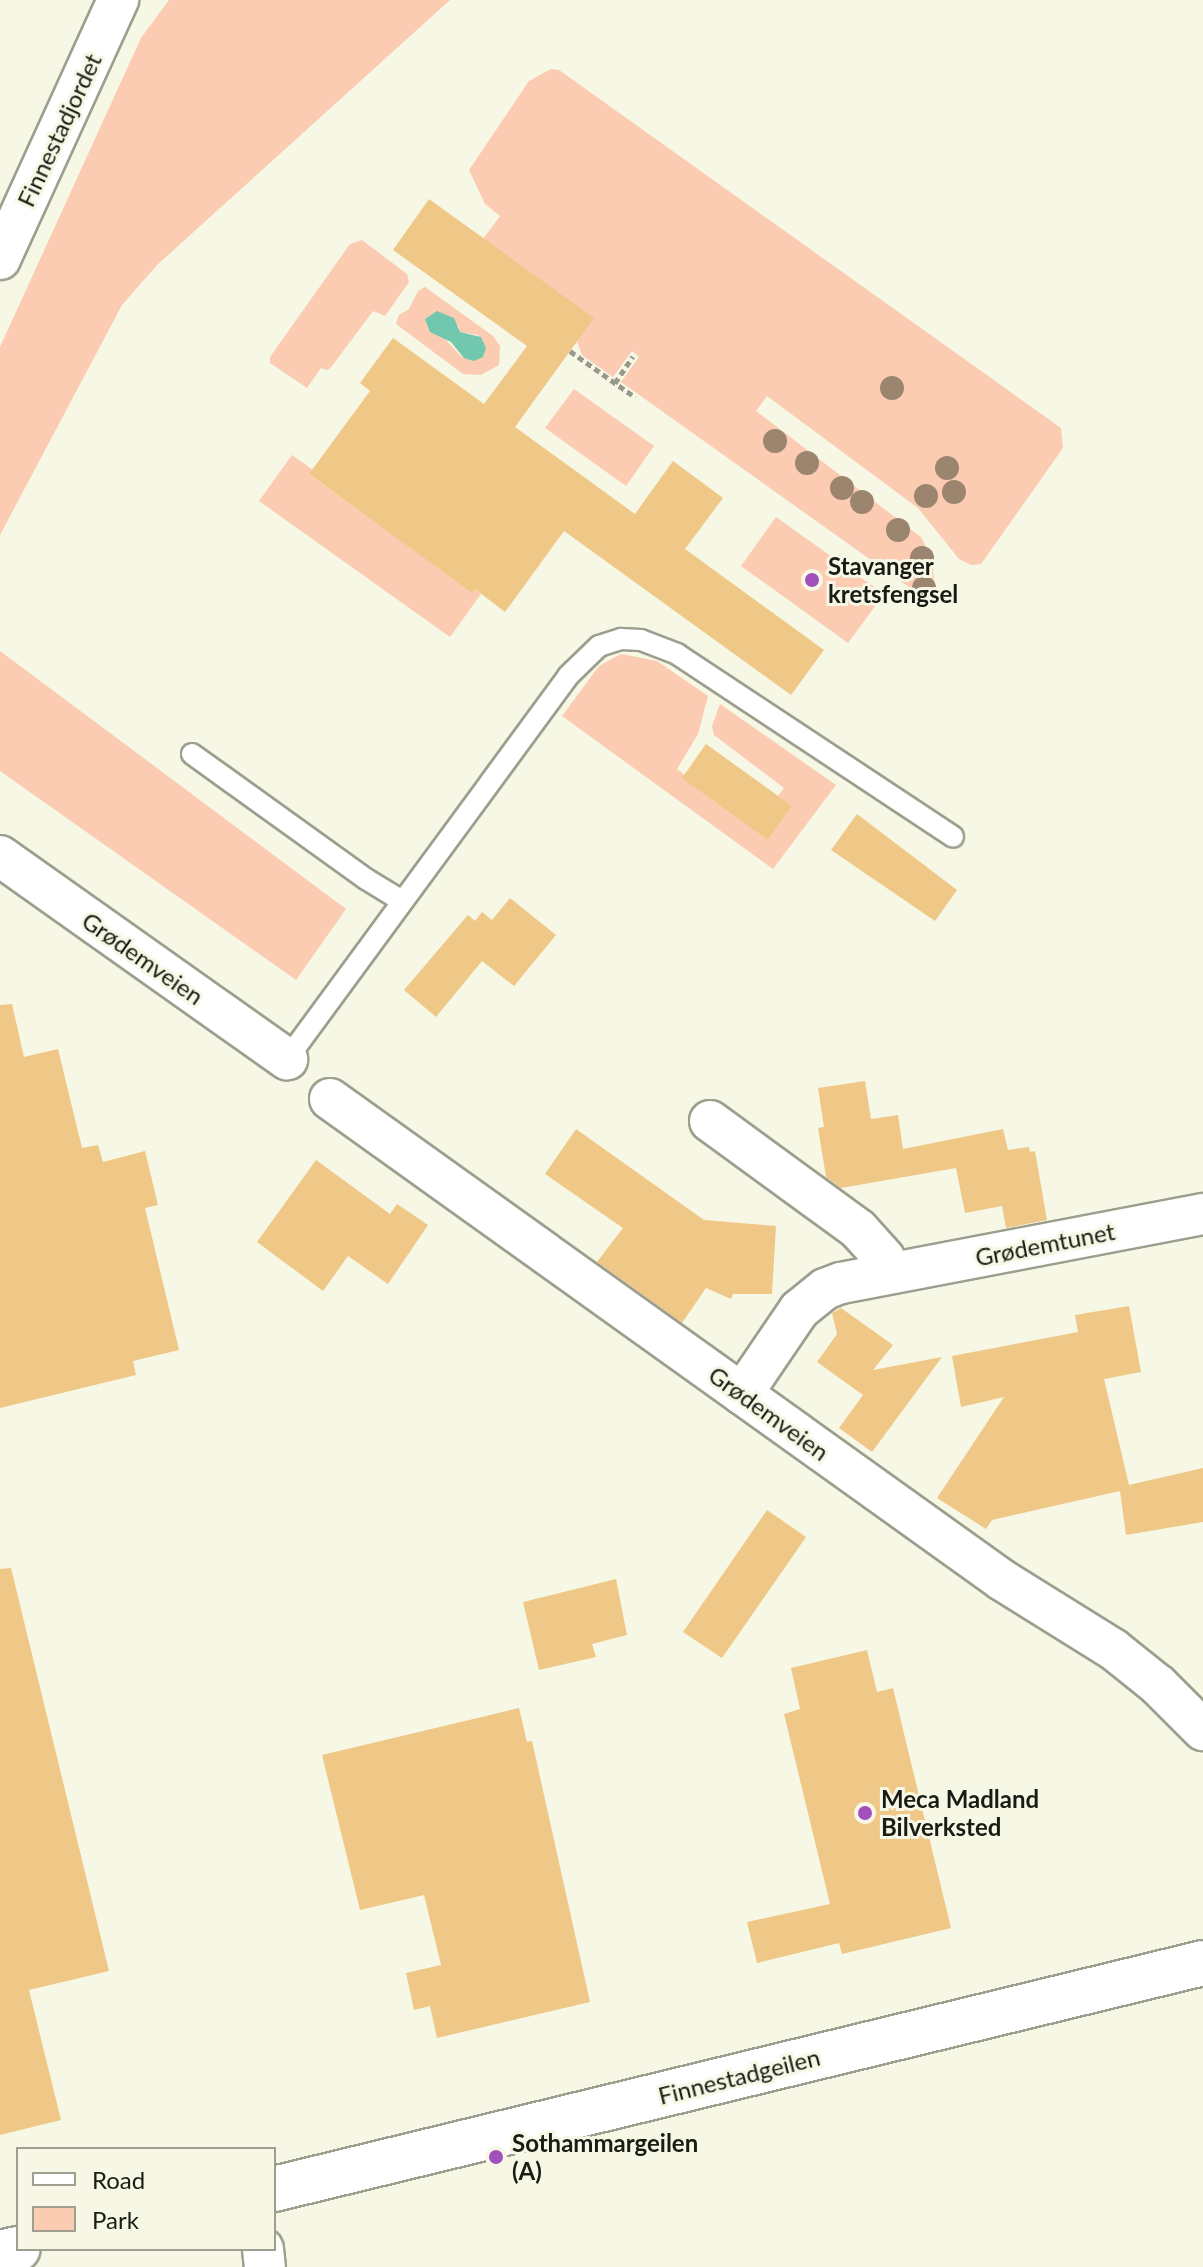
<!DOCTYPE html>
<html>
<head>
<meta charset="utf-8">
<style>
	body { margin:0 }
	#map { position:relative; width:1203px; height:2267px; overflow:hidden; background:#f6f7e4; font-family:Lato,sans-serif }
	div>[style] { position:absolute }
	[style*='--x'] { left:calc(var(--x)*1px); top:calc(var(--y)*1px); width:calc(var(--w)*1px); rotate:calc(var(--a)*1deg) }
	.green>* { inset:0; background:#fbcbb2 }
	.water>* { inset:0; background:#71c8ae }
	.building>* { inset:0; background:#efc888 }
	.path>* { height:5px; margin-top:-2.5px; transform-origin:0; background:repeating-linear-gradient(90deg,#98998b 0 6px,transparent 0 10px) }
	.roads { filter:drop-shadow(2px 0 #9d9e8d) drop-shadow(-2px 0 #9d9e8d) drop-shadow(0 2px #9d9e8d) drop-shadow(0 -2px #9d9e8d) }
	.service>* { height:20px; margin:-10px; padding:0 10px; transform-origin:10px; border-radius:10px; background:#fff }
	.minor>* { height:40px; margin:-20px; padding:0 20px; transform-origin:20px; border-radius:20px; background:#fff }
	.secondary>* { height:44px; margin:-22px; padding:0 22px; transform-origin:22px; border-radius:22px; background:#fff }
	.trees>* { width:24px; height:24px; margin:-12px; border-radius:50%; background:#9c856e }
	.dots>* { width:22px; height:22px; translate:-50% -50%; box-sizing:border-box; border:4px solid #f6f7e4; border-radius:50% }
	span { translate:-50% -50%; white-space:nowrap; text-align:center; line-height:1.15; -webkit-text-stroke:6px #f6f7e4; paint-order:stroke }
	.street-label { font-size:24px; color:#1a1b14 }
	.poi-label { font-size:24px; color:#1a1b14; font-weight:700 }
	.left { translate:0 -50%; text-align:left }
	.legend { position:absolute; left:16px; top:2147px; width:260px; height:104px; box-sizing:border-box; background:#f6f7e4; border:2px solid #9e9f91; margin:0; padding:10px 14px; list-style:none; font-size:24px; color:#1a1b14 }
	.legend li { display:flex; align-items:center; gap:16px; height:40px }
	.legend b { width:40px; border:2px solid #9e9f91 }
</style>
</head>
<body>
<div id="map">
	<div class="green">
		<i style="clip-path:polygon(169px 0,450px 0,157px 265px,122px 305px,0 535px,0 347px,141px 38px)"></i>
		<i style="clip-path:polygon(551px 69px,559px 70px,1061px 428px,1063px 448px,981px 564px,971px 565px,959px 559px,918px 508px,767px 396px,756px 411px,921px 537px,933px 561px,934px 588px,930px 602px,621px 382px,639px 357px,632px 351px,613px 377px,582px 355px,577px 341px,593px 318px,483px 239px,500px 216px,485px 204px,469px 170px,529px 81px)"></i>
		<i style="clip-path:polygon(362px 240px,407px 274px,409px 282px,385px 316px,373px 311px,332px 366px,328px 370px,321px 368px,307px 388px,270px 363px,270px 357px,350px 244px)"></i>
		<i style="clip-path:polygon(evenodd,425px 287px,493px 336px,500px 346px,499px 365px,481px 375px,463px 374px,396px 324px,399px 315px,409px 309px,418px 291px,425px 287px,458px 325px,460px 332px,478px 335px,486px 348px,464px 358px,460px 355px,445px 339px,458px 325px)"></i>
		<i style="clip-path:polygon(574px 389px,654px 446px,626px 486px,545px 428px)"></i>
		<i style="clip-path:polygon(292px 455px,313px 470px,310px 475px,472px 592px,475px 589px,481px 594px,450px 637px,259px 501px)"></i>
		<i style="clip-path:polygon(776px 517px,884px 594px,848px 643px,741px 566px)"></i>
		<i style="clip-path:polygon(0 651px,346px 909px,296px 980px,0 771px)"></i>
		<i style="clip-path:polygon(621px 654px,657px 661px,708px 696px,698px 734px,677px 769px,768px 840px,792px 806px,778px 796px,784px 788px,714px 735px,712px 726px,720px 704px,836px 785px,773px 869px,562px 716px,599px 666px)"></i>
	</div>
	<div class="water">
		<i style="clip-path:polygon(437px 311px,454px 318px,460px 332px,481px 337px,486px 348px,483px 357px,474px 361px,464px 358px,451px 342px,430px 332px,425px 319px)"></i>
	</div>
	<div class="building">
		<i style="clip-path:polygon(429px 199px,594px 318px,515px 427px,635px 514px,673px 461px,723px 498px,685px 549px,824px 650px,791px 695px,564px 531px,505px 612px,475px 589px,472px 593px,309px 474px,370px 391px,360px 383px,393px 338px,484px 404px,527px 346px,393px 250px)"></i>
		<i style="clip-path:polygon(706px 744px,792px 806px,768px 840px,682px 778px)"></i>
		<i style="clip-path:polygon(857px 814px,957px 890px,935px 921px,831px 850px)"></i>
		<i style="clip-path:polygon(510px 898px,556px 935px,514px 986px,482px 961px,436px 1017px,404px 990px,468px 915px,475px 921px,482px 912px,492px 920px)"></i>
		<i style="clip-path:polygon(12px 1004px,24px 1057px,58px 1049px,82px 1148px,98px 1145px,103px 1162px,145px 1151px,158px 1205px,145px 1208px,179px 1350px,133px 1361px,136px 1375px,0 1408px,0 1005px)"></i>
		<i style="clip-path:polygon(865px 1081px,871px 1119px,898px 1115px,903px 1149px,1003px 1129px,1008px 1150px,1029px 1147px,1030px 1152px,1035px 1151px,1047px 1220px,1006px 1228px,1002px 1206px,965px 1213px,956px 1168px,841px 1188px,826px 1177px,818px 1128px,824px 1127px,818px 1088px)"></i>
		<i style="clip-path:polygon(576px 1129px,704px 1220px,776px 1226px,772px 1294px,733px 1294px,731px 1299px,706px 1288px,682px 1323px,597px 1262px,623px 1228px,545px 1174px)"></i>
		<i style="clip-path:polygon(316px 1160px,390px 1214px,397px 1204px,428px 1225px,388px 1284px,348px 1256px,323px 1291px,257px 1242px)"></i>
		<i style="clip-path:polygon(1129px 1306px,1141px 1372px,1104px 1379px,1129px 1485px,1203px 1468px,1203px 1522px,1126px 1535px,1120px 1491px,992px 1520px,986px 1529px,937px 1498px,1004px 1397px,961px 1407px,952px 1356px,1078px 1332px,1075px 1315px)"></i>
		<i style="clip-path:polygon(841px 1308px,893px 1345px,873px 1370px,942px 1357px,872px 1452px,839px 1428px,863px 1395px,817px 1362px,837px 1334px,832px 1313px)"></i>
		<i style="clip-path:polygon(767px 1510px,806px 1537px,722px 1658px,683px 1632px)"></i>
		<i style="clip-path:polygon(11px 1568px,109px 1971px,29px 1990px,61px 2120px,0 2135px,0 1569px)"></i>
		<i style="clip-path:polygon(616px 1579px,627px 1635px,592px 1644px,596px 1657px,539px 1670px,523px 1602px)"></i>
		<i style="clip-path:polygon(867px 1650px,877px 1692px,893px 1688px,951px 1928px,842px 1954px,839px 1943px,757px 1963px,747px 1922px,830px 1904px,784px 1714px,800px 1709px,791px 1668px)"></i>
		<i style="clip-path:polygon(519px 1708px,527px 1742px,532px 1741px,590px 2002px,437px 2038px,430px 2006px,414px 2010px,406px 1973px,441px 1965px,424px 1895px,360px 1910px,322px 1755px)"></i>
	</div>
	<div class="path">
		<i style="--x:570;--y:351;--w:80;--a:35.3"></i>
		<i style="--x:615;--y:383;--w:32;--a:-56"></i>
	</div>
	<div class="roads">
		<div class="service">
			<i style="--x:192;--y:754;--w:214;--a:35.7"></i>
			<i style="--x:366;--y:879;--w:42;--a:31.4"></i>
			<i style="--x:287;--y:1059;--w:475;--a:-53.7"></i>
			<i style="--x:568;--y:676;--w:43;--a:-44.1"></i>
			<i style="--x:599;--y:646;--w:23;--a:-18"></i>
			<i style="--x:621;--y:639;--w:20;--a:3"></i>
			<i style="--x:641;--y:640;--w:39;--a:21"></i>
			<i style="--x:677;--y:654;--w:331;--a:33.5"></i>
		</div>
		<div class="minor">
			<i style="--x:0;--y:259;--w:285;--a:-65.5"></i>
			<i style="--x:0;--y:856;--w:352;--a:35.3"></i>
			<i style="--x:330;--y:1099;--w:826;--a:35.59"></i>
			<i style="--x:1002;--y:1580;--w:131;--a:31.9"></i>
			<i style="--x:1113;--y:1649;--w:58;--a:38.7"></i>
			<i style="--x:1158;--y:1685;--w:64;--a:45"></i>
			<i style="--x:710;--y:1121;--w:183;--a:36.1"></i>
			<i style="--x:858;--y:1229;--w:39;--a:48"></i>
			<i style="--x:884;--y:1258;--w:16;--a:79"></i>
			<i style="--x:742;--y:1394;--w:102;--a:-55.8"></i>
			<i style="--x:799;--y:1310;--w:33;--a:-39"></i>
			<i style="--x:825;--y:1289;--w:17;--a:-21"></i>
			<i style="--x:841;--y:1283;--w:369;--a:-10.8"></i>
			<i style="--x:263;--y:2249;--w:18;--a:84"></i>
		</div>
		<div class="secondary">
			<i style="--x:274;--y:2189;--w:956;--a:-13.67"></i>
			<i style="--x:0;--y:2253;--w:18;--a:-13"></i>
		</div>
	</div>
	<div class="trees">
		<i style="left:892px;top:388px"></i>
		<i style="left:775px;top:441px"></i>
		<i style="left:807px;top:463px"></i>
		<i style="left:947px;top:468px"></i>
		<i style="left:842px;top:488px"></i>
		<i style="left:954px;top:492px"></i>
		<i style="left:926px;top:496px"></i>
		<i style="left:862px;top:502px"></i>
		<i style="left:898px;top:530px"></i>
		<i style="left:922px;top:558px"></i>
		<i style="left:924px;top:588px"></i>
	</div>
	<div class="dots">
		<i style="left:812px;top:580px;background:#a350bf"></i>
		<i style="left:865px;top:1813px;background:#a350bf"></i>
		<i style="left:496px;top:2157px;background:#a350bf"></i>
	</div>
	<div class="street-label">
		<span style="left:59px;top:130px;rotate:-65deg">Finnestadjordet</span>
		<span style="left:143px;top:958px;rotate:35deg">Grødemveien</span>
		<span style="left:1045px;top:1244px;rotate:-11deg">Grødemtunet</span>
		<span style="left:769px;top:1413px;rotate:36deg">Grødemveien</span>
		<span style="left:739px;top:2076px;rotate:-14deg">Finnestadgeilen</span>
	</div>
	<div class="poi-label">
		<span class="left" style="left:828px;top:580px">Stavanger<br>kretsfengsel</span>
		<span class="left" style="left:881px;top:1813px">Meca Madland<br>Bilverksted</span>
		<span class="left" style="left:512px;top:2157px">Sothammargeilen<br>(A)</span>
	</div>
	<ul class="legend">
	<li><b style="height:10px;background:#fff"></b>Road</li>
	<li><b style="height:22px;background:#fbcbb2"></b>Park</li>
	</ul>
</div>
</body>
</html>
